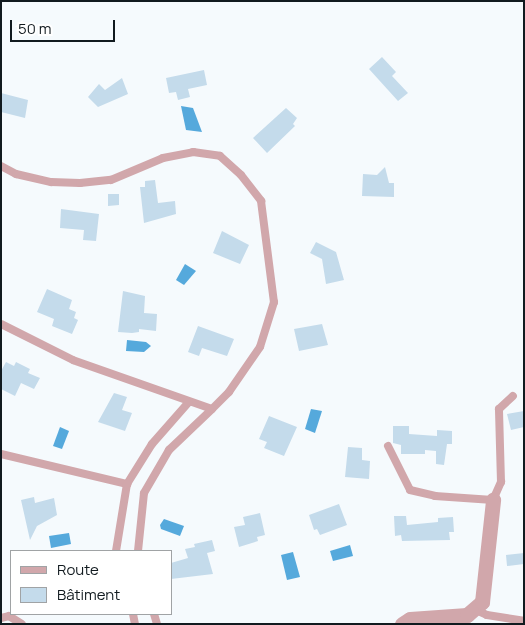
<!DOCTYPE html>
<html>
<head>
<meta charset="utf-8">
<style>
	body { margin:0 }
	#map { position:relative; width:525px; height:625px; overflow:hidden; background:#f5fafd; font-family:Manrope,sans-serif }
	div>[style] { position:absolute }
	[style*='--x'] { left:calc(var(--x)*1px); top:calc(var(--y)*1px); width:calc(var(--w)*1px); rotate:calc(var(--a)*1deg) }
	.water>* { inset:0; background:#55a9dc }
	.building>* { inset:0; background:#c4dbeb }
	.service>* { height:8px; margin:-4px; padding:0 4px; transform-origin:4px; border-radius:4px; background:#d1a7ab }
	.minor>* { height:15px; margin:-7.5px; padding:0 7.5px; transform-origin:7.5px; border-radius:7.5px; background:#d1a7ab }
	span { translate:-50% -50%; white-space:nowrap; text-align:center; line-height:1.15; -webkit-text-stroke:4px #fff; paint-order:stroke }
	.frame { position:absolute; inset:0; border:2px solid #111a1f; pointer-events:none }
	.legend { position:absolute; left:10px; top:550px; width:162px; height:65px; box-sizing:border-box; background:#fff; border:1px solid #a0a3a5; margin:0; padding:6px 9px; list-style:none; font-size:15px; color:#111a1f }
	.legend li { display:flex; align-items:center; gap:10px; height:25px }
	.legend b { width:25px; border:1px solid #a0a3a5 }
	.scale { position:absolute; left:10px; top:20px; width:105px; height:22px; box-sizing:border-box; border:2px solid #111a1f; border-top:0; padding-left:6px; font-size:15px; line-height:18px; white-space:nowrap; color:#111a1f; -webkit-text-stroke:4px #fff; paint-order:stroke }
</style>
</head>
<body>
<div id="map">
	<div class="water">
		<i style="clip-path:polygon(181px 106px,193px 108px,202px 132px,186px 130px)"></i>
		<i style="clip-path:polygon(185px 264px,196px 271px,184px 285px,176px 280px)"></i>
		<i style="clip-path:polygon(127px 340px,146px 342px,151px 346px,144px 352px,126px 351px)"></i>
		<i style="clip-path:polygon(311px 409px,322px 411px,315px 433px,305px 429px)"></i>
		<i style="clip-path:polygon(60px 427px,69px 431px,62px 449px,53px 446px)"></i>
		<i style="clip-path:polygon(164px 519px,184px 526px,180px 536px,161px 529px,160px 525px)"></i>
		<i style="clip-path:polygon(69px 533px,71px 544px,51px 548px,49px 536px)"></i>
		<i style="clip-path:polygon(350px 545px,353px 556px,333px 561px,330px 551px)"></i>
		<i style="clip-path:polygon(293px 552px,300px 577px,287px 580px,281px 555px)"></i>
	</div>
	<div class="building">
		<i style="clip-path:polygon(382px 57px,396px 72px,392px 76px,408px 93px,398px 101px,369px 69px)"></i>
		<i style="clip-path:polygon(204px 70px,207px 85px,188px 89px,190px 97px,178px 100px,176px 92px,169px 93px,166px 78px)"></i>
		<i style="clip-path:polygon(122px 78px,128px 94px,98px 107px,88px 97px,99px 84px,105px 90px)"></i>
		<i style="clip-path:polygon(1px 93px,28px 100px,25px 118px,1px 112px)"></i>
		<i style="clip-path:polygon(286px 108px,297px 118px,293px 124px,295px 126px,267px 153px,253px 138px)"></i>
		<i style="clip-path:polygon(385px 167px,389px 183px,394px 183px,394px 197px,362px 196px,363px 174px,377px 175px)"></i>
		<i style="clip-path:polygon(155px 180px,158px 203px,175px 201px,176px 214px,144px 223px,140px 187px,145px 187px,145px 181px)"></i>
		<i style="clip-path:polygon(108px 194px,119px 194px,119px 205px,108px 206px)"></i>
		<i style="clip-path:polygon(61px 209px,99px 214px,96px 241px,83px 240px,84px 230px,60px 228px)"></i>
		<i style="clip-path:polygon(222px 231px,249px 245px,240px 264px,213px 253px)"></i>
		<i style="clip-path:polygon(316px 242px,336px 252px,344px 280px,326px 284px,322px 259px,310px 253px)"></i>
		<i style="clip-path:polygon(47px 289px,72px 300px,69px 309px,76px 312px,74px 318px,78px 320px,72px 334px,52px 326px,54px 319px,37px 312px)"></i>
		<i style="clip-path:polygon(123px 291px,145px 296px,144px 313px,157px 314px,156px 331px,139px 329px,139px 332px,132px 333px,118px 332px)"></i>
		<i style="clip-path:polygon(322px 324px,328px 345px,299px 351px,294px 329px)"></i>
		<i style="clip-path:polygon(198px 326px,234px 339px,227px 356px,202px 348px,199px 356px,188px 352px)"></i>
		<i style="clip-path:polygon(6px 362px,14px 366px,16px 362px,30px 369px,28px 373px,40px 378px,34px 389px,21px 383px,15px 396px,1px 389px,1px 371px)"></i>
		<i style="clip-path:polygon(114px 393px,127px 397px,122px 410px,132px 413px,125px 431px,98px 422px)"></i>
		<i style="clip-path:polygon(524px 411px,524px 427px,511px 430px,507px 414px)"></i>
		<i style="clip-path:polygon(269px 416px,297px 427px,284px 456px,264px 448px,267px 442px,259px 439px)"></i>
		<i style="clip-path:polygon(393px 426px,409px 426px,409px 434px,437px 436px,437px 430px,452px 431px,452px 444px,447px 444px,444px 465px,436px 464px,436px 451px,425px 450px,425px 454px,401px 454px,401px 445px,393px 443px)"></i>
		<i style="clip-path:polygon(348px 447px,362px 448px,362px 460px,370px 461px,369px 479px,345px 477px)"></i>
		<i style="clip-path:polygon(34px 497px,35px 503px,54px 498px,57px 515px,37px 526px,30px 540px,21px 500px)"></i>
		<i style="clip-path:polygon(339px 504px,347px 525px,320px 535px,317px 529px,314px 530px,309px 515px)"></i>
		<i style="clip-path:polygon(260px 513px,265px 535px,257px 537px,258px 541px,239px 547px,234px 527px,245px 525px,243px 517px)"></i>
		<i style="clip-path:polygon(394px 516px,406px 516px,407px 525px,438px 522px,438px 518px,453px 517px,454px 532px,449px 532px,450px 540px,402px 541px,401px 535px,395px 536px)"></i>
		<i style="clip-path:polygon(212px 540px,215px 551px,207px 553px,213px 574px,171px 579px,171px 563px,188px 558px,185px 549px,195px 547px,194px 544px)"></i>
		<i style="clip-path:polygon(524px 553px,524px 564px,507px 566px,506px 555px)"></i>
	</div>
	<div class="service">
		<i style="--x:1;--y:166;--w:17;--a:28"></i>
		<i style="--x:16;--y:174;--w:36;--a:13"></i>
		<i style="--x:51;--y:182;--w:29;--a:2"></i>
		<i style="--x:80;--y:183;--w:31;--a:-6"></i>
		<i style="--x:111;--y:180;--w:56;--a:-22.9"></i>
		<i style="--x:163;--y:158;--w:31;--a:-11"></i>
		<i style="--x:193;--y:152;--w:27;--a:8"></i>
		<i style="--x:220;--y:156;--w:28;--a:42"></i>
		<i style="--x:241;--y:175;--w:33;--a:52"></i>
		<i style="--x:261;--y:201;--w:102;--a:82.7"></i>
		<i style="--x:274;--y:302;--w:47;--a:107.3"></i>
		<i style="--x:260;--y:347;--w:55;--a:124.6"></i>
		<i style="--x:229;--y:392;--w:24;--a:135"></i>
		<i style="--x:212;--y:409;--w:147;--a:-160.6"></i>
		<i style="--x:73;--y:360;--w:80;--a:-153.4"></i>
		<i style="--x:388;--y:446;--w:49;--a:63.4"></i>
		<i style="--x:410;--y:490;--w:26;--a:13"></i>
		<i style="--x:435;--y:496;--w:58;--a:3.9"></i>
		<i style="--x:493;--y:500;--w:20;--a:-66"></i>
		<i style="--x:501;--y:482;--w:73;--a:-91.6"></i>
		<i style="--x:499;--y:409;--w:19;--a:-43"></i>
		<i style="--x:1;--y:454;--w:130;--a:13.4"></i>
		<i style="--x:116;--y:551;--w:68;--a:-80.7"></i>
		<i style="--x:127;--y:484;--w:47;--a:-58"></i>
		<i style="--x:152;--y:444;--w:55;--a:-48.7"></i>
		<i style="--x:138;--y:551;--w:58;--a:-84.1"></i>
		<i style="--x:144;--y:493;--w:50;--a:-59.8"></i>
		<i style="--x:169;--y:450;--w:59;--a:-43.6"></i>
		<i style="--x:474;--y:609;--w:14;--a:25"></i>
		<i style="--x:487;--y:615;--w:37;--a:9"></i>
		<i style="--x:133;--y:614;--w:10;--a:79"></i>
		<i style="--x:154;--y:614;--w:10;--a:73"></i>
		<i style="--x:1;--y:618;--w:8;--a:-14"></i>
		<i style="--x:9;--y:616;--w:15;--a:32"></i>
	</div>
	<div class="minor">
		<i style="--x:402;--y:624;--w:9;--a:-32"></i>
		<i style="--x:410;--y:619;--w:57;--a:-4"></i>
		<i style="--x:467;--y:615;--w:20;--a:-41"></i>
		<i style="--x:482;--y:602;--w:103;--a:-83.8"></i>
	</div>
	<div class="frame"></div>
	<ul class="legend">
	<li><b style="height:6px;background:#d1a7ab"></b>Route</li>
	<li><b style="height:14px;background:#c4dbeb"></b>Bâtiment</li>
	</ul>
	<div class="scale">50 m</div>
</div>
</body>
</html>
